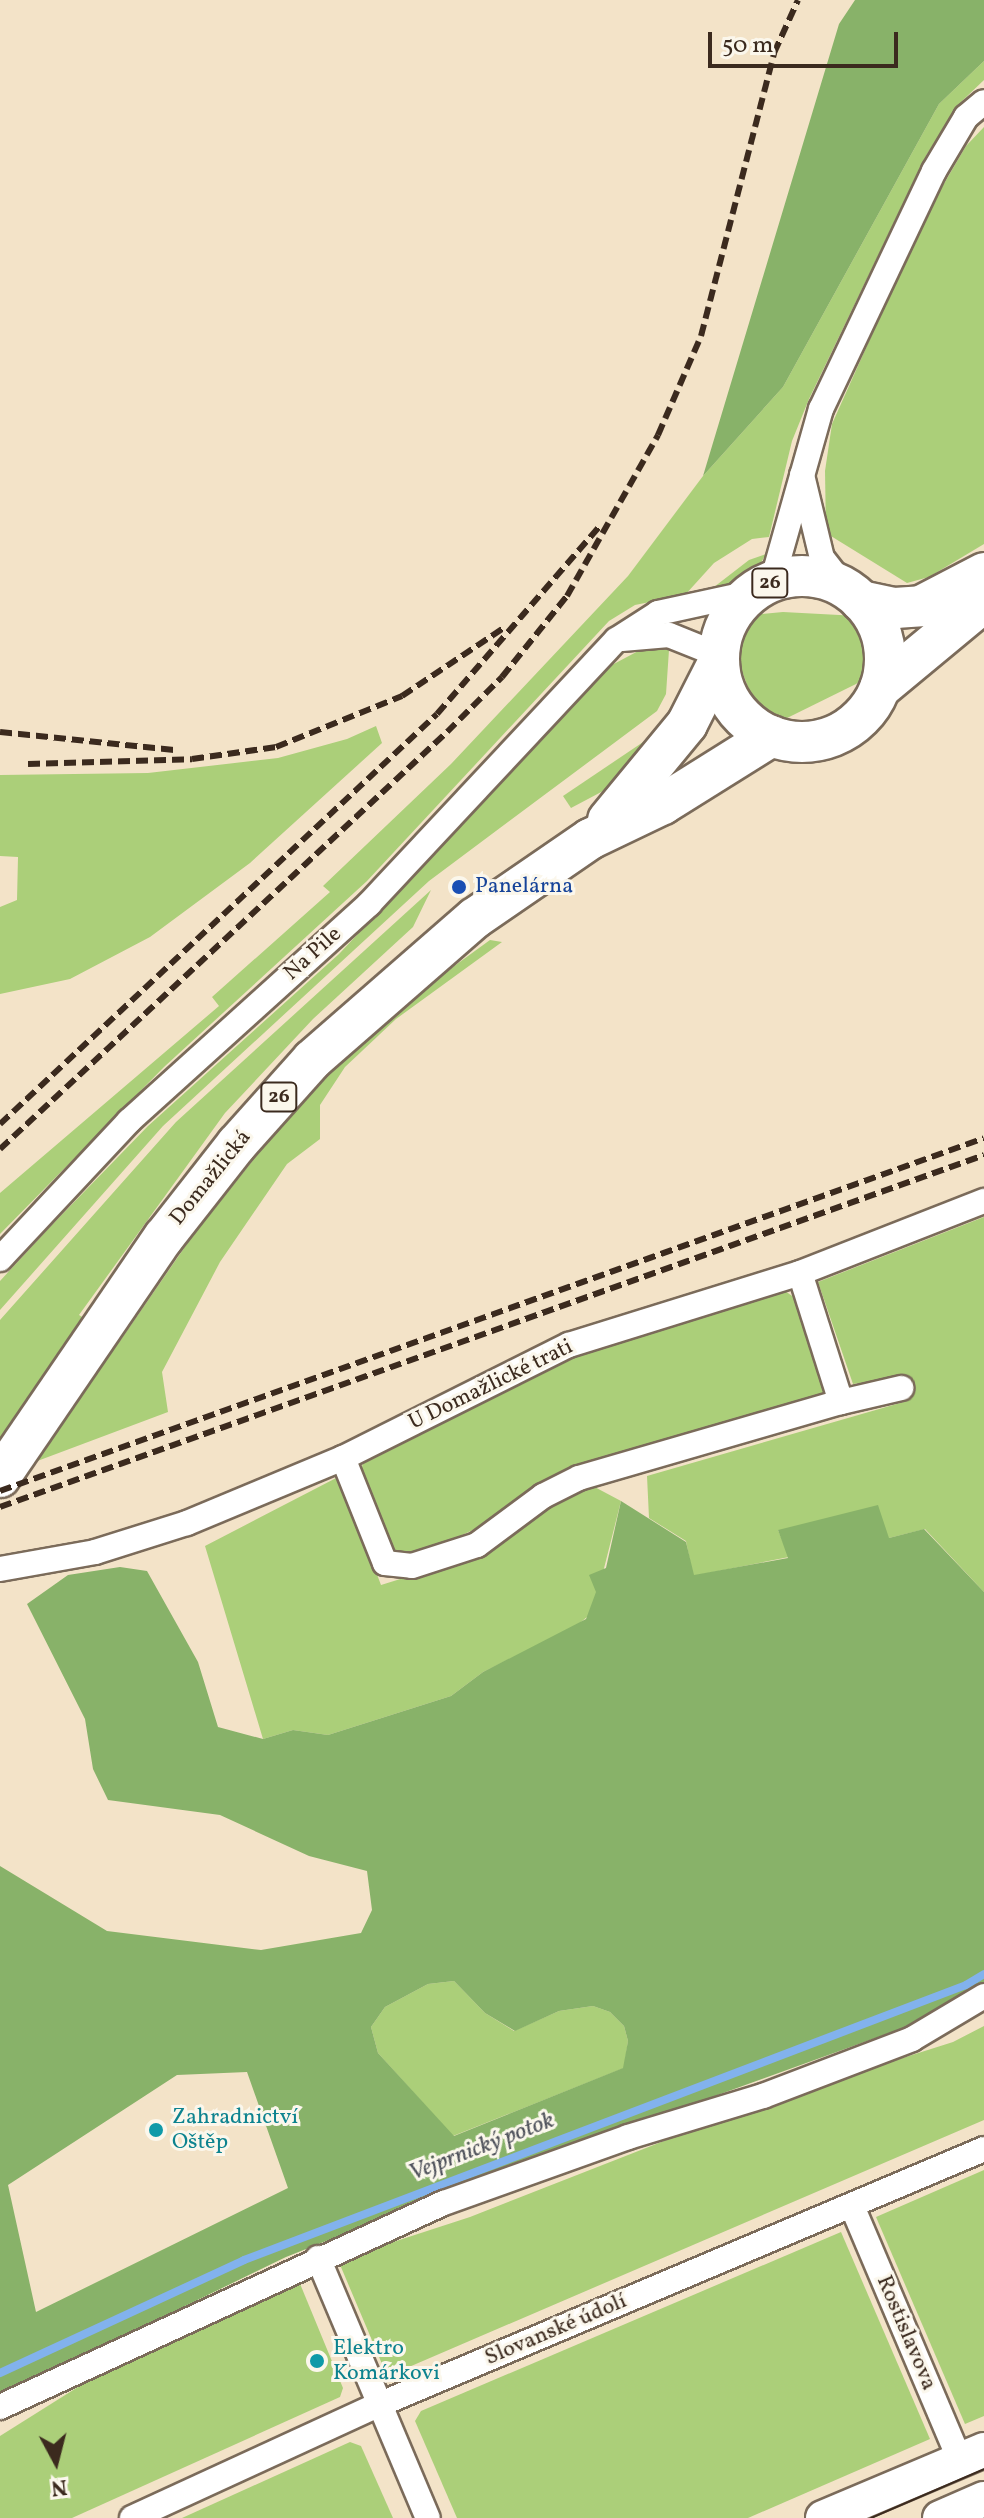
<!DOCTYPE html>
<html>
<head>
<meta charset="utf-8">
<style>
	body { margin:0 }
	#map { position:relative; width:984px; height:2518px; overflow:hidden; background:#f3e3c8; font-family:Vollkorn,serif }
	div>[style] { position:absolute }
	[style*='--x'] { left:calc(var(--x)*1px); top:calc(var(--y)*1px); width:calc(var(--w)*1px); rotate:calc(var(--a)*1deg) }
	.green>* { inset:0; background:#abcf79 }
	.forest>* { inset:0; background:#88b269 }
	.stream>* { height:8px; margin:-4px; padding:0 4px; transform-origin:4px; border-radius:4px; background:#82b2ed }
	.roads { filter:drop-shadow(2px 0 #7b6b5a) drop-shadow(-2px 0 #7b6b5a) drop-shadow(0 2px #7b6b5a) drop-shadow(0 -2px #7b6b5a) }
	.minor>* { height:24px; margin:-12px; padding:0 12px; transform-origin:12px; border-radius:12px; background:#fff }
	.secondary>* { height:34px; margin:-17px; padding:0 17px; transform-origin:17px; border-radius:17px; background:#fff }
	.primary>* { height:40px; margin:-20px; padding:0 20px; transform-origin:20px; border-radius:20px; background:#fff }
	.primary>.ring { margin:-20px; padding:0; box-sizing:content-box; background:none; border:40px solid #fff; border-radius:50% }
	.tram>* { height:2px; margin:-1px; padding:0 1px; transform-origin:1px; border-radius:1px; background:#3b2a1e }
	.rail>* { height:6px; margin-top:-3px; transform-origin:0; background:repeating-linear-gradient(90deg,#3b2a1e 0 12px,transparent 0 18px) }
	.dots>* { width:22px; height:22px; translate:-50% -50%; box-sizing:border-box; border:4px solid #fbf7ec; border-radius:50% }
	span { translate:-50% -50%; white-space:nowrap; text-align:center; line-height:1.15; -webkit-text-stroke:6px #fbf7ec; paint-order:stroke }
	.shield-label span { padding:2px 6px; background:#fbf7ec; border:2px solid; border-radius:6px; -webkit-text-stroke-width:0 }
	.shield-label { font-size:20px; color:#3b2a1e; font-weight:700 }
	.transit-label { font-size:22px; color:#164399 }
	.left { translate:0 -50%; text-align:left }
	.street-label { font-size:22px; color:#3b2a1e }
	.culture-label { font-size:22px; color:#0d838f }
	.water-label { font-size:24px; color:#50535c; font-style:italic }
	.north { position:absolute; left:16px; top:2422px; width:80px; height:80px; -webkit-text-stroke:6px #fbf7ec; paint-order:stroke; rotate:173deg; font-size:22px; font-weight:700; line-height:32px; text-align:center; color:#3b2a1e }
	.north::after { content:''; display:block; margin:auto; width:28px; height:36px; background:#3b2a1e; clip-path:polygon(50% 0,100% 100%,50% 72%,0 100%) }
	.scale { position:absolute; left:708px; top:32px; width:190px; height:36px; box-sizing:border-box; border:4px solid #3b2a1e; border-top:0; padding-left:10px; font-size:24px; line-height:28px; white-space:nowrap; color:#3b2a1e; -webkit-text-stroke:6px #fbf7ec; paint-order:stroke }
</style>
</head>
<body>
<div id="map">
	<div class="green">
		<i style="clip-path:polygon(984px 61px,984px 80px,962px 101px,927px 154px,809px 399px,792px 441px,769px 537px,752px 539px,714px 563px,685px 595px,635px 605px,609px 621px,367px 881px,164px 1067px,0 1234px,0 1193px,219px 1006px,212px 997px,330px 892px,323px 886px,451px 764px,628px 576px,703px 476px,783px 387px,939px 104px)"></i>
		<i style="clip-path:polygon(984px 127px,984px 544px,929px 577px,907px 583px,826px 533px,825px 471px,832px 424px,925px 216px,966px 146px)"></i>
		<i style="clip-path:polygon(766px 554px,752px 578px,705px 594px,749px 560px)"></i>
		<i style="clip-path:polygon(783px 612px,858px 616px,872px 655px,871px 672px,856px 684px,781px 721px,754px 703px,737px 658px,751px 615px)"></i>
		<i style="clip-path:polygon(642px 649px,669px 650px,666px 694px,657px 711px,429px 881px,163px 1126px,0 1310px,0 1281px,49px 1228px,148px 1126px,339px 954px,610px 666px)"></i>
		<i style="clip-path:polygon(376px 726px,382px 743px,250px 863px,150px 937px,70px 979px,0 994px,0 907px,17px 900px,18px 857px,0 856px,0 775px,148px 773px,278px 758px,347px 739px)"></i>
		<i style="clip-path:polygon(661px 730px,622px 781px,571px 808px,563px 796px)"></i>
		<i style="clip-path:polygon(431px 890px,413px 927px,313px 1019px,225px 1113px,79px 1315px,120px 1341px,191px 1238px,281px 1125px,337px 1064px,435px 980px,490px 940px,502px 942px,396px 1019px,345px 1067px,320px 1105px,320px 1139px,287px 1164px,220px 1262px,162px 1372px,168px 1412px,0 1475px,0 1320px,176px 1122px)"></i>
		<i style="clip-path:polygon(984px 1217px,984px 1592px,925px 1529px,889px 1538px,778px 1530px,789px 1557px,693px 1576px,686px 1541px,649px 1518px,647px 1476px,907px 1401px,901px 1377px,853px 1384px,818px 1282px)"></i>
		<i style="clip-path:polygon(785px 1291px,798px 1300px,824px 1393px,558px 1474px,475px 1529px,415px 1557px,390px 1549px,361px 1473px,364px 1456px,569px 1357px)"></i>
		<i style="clip-path:polygon(340px 1476px,381px 1585px,439px 1567px,564px 1493px,589px 1484px,621px 1501px,593px 1612px,575px 1627px,483px 1672px,451px 1696px,328px 1735px,293px 1730px,263px 1739px,205px 1546px)"></i>
		<i style="clip-path:polygon(454px 1981px,485px 2013px,514px 2031px,559px 2011px,593px 2006px,610px 2012px,624px 2026px,628px 2041px,624px 2068px,453px 2136px,378px 2053px,371px 2027px,385px 2007px,428px 1984px)"></i>
		<i style="clip-path:polygon(984px 2026px,984px 2120px,395px 2373px,385px 2371px,338px 2260px,470px 2217px,761px 2103px,953px 2042px)"></i>
		<i style="clip-path:polygon(984px 2170px,984px 2416px,965px 2424px,876px 2217px)"></i>
		<i style="clip-path:polygon(841px 2232px,930px 2439px,748px 2518px,457px 2518px,415px 2421px,421px 2411px)"></i>
		<i style="clip-path:polygon(296px 2274px,343px 2388px,340px 2397px,72px 2518px,0 2518px,0 2436px,140px 2348px)"></i>
		<i style="clip-path:polygon(350px 2442px,361px 2446px,393px 2518px,182px 2518px)"></i>
	</div>
	<div class="forest">
		<i style="clip-path:polygon(855px 0,984px 0,984px 61px,939px 104px,783px 387px,703px 476px,839px 24px)"></i>
		<i style="clip-path:polygon(evenodd,621px 1501px,686px 1542px,694px 1575px,788px 1558px,778px 1530px,878px 1505px,889px 1538px,924px 1529px,984px 1592px,984px 1982px,914px 2024px,444px 2194px,286px 2257px,0 2396px,0 1866px,107px 1931px,261px 1950px,361px 1933px,372px 1910px,367px 1871px,309px 1856px,220px 1815px,108px 1800px,93px 1769px,85px 1719px,27px 1604px,68px 1575px,120px 1567px,147px 1571px,198px 1662px,218px 1727px,263px 1739px,293px 1730px,328px 1735px,451px 1696px,483px 1672px,586px 1619px,596px 1592px,589px 1575px,606px 1568px,621px 1501px,454px 1981px,485px 2013px,515px 2031px,559px 2011px,593px 2006px,610px 2012px,624px 2026px,628px 2041px,623px 2068px,454px 2136px,378px 2053px,371px 2027px,385px 2007px,428px 1984px,454px 1981px,621px 1501px,247px 2072px,288px 2188px,36px 2312px,8px 2185px,177px 2075px,247px 2072px)"></i>
	</div>
	<div class="stream">
		<i style="--x:0;--y:2373;--w:269;--a:-24.8"></i>
		<i style="--x:244;--y:2260;--w:773;--a:-20.85"></i>
		<i style="--x:966;--y:1985;--w:21;--a:-31"></i>
	</div>
	<div class="roads">
		<div class="minor">
			<i style="--x:802;--y:475;--w:85;--a:76.5"></i>
			<i style="--x:822;--y:558;--w:39;--a:52"></i>
			<i style="--x:772;--y:582;--w:180;--a:-74.2"></i>
			<i style="--x:821;--y:409;--w:263;--a:-64.6"></i>
			<i style="--x:934;--y:171;--w:63;--a:-59.3"></i>
			<i style="--x:966;--y:117;--w:23;--a:-40"></i>
			<i style="--x:622;--y:639;--w:47;--a:-4.9"></i>
			<i style="--x:669;--y:635;--w:54;--a:21.8"></i>
			<i style="--x:0;--y:1259;--w:189;--a:-46.9"></i>
			<i style="--x:129;--y:1121;--w:324;--a:-42.1"></i>
			<i style="--x:369;--y:904;--w:362;--a:-46.9"></i>
			<i style="--x:616;--y:640;--w:50;--a:-32.7"></i>
			<i style="--x:658;--y:613;--w:98;--a:-12.3"></i>
			<i style="--x:841;--y:1402;--w:62;--a:-13.1"></i>
			<i style="--x:343;--y:1458;--w:113;--a:68.2"></i>
			<i style="--x:385;--y:1563;--w:27;--a:6"></i>
			<i style="--x:412;--y:1566;--w:68;--a:-17.9"></i>
			<i style="--x:477;--y:1545;--w:82;--a:-36.6"></i>
			<i style="--x:543;--y:1496;--w:40;--a:-26.6"></i>
			<i style="--x:579;--y:1478;--w:273;--a:-16.2"></i>
			<i style="--x:841;--y:1402;--w:135;--a:-107.6"></i>
			<i style="--x:0;--y:1569;--w:97;--a:-10.1"></i>
			<i style="--x:95;--y:1552;--w:96;--a:-17.5"></i>
			<i style="--x:187;--y:1523;--w:169;--a:-22.6"></i>
			<i style="--x:343;--y:1458;--w:253;--a:-26.6"></i>
			<i style="--x:569;--y:1345;--w:242;--a:-17.3"></i>
			<i style="--x:800;--y:1273;--w:198;--a:-21.4"></i>
			<i style="--x:852;--y:2206;--w:276;--a:67"></i>
			<i style="--x:318;--y:2258;--w:282;--a:67.1"></i>
			<i style="--x:0;--y:2407;--w:489;--a:-24.7"></i>
			<i style="--x:444;--y:2203;--w:195;--a:-19.7"></i>
			<i style="--x:628;--y:2137;--w:141;--a:-16.9"></i>
			<i style="--x:763;--y:2096;--w:160;--a:-20.9"></i>
			<i style="--x:912;--y:2039;--w:84;--a:-30.8"></i>
			<i style="--x:132;--y:2518;--w:268;--a:-24.7"></i>
			<i style="--x:376;--y:2406;--w:660;--a:-22.91"></i>
		</div>
		<div class="secondary">
			<i style="--x:823;--y:2518;--w:175;--a:-22.9"></i>
			<i style="--x:940;--y:2518;--w:48;--a:-23.4"></i>
		</div>
		<div class="primary">
			<i class="ring" style="left:719px;top:576px;width:126px;height:126px"></i>
			<i style="--x:861;--y:601;--w:35;--a:12"></i>
			<i style="--x:895;--y:608;--w:26;--a:-4"></i>
			<i style="--x:921;--y:606;--w:71;--a:-27.6"></i>
			<i style="--x:880;--y:688;--w:135;--a:-39.6"></i>
			<i style="--x:608;--y:820;--w:124;--a:-50.5"></i>
			<i style="--x:687;--y:724;--w:71;--a:-63.1"></i>
			<i style="--x:0;--y:1477;--w:291;--a:-55.7"></i>
			<i style="--x:164;--y:1237;--w:118;--a:-51.9"></i>
			<i style="--x:237;--y:1144;--w:113;--a:-48.2"></i>
			<i style="--x:312;--y:1060;--w:216;--a:-41.1"></i>
			<i style="--x:475;--y:918;--w:140;--a:-34.5"></i>
			<i style="--x:590;--y:839;--w:81;--a:-25.6"></i>
			<i style="--x:663;--y:804;--w:128;--a:-32"></i>
		</div>
	</div>
	<div class="tram">
		<i style="--x:871;--y:2518;--w:123;--a:-23.4"></i>
	</div>
	<div class="rail">
		<i style="--x:0;--y:732;--w:175;--a:5.9"></i>
		<i style="--x:28;--y:764;--w:164;--a:-1.7"></i>
		<i style="--x:192;--y:759;--w:85;--a:-8.1"></i>
		<i style="--x:276;--y:747;--w:136;--a:-22"></i>
		<i style="--x:402;--y:696;--w:124;--a:-33.8"></i>
		<i style="--x:0;--y:1124;--w:599;--a:-43.17"></i>
		<i style="--x:437;--y:714;--w:249;--a:-49.1"></i>
		<i style="--x:0;--y:1149;--w:611;--a:-43.01"></i>
		<i style="--x:447;--y:732;--w:78;--a:-45"></i>
		<i style="--x:502;--y:677;--w:104;--a:-51.3"></i>
		<i style="--x:567;--y:596;--w:185;--a:-60.5"></i>
		<i style="--x:658;--y:435;--w:108;--a:-66.5"></i>
		<i style="--x:701;--y:336;--w:292;--a:-75.5"></i>
		<i style="--x:774;--y:53;--w:58;--a:-65.6"></i>
		<i style="--x:0;--y:1491;--w:1045;--a:-19.73"></i>
		<i style="--x:0;--y:1507;--w:1045;--a:-19.68"></i>
	</div>
	<div class="dots">
		<i style="left:459px;top:887px;background:#1a4fb4"></i>
		<i style="left:156px;top:2130px;background:#0f9aa8"></i>
		<i style="left:317px;top:2361px;background:#0f9aa8"></i>
	</div>
	<div class="shield-label">
		<span style="left:770px;top:583px">26</span>
		<span style="left:279px;top:1097px">26</span>
	</div>
	<div class="transit-label">
		<span class="left" style="left:475px;top:887px">Panelárna</span>
	</div>
	<div class="street-label">
		<span style="left:313px;top:954px;rotate:-42deg">Na Pile</span>
		<span style="left:211px;top:1178px;rotate:-51deg">Domažlická</span>
		<span style="left:491px;top:1385px;rotate:-26deg">U Domažlické trati</span>
		<span style="left:556px;top:2330px;rotate:-23deg">Slovanské údolí</span>
		<span style="left:906px;top:2333px;rotate:67deg">Rostislavova</span>
	</div>
	<div class="culture-label">
		<span class="left" style="left:172px;top:2130px">Zahradnictví<br>Oštěp</span>
		<span class="left" style="left:333px;top:2361px">Elektro<br>Komárkovi</span>
	</div>
	<div class="water-label">
		<span style="left:482px;top:2148px;rotate:-21deg">Vejprnický potok</span>
	</div>
	<div class="north">N</div>
	<div class="scale">50 m</div>
</div>
</body>
</html>
